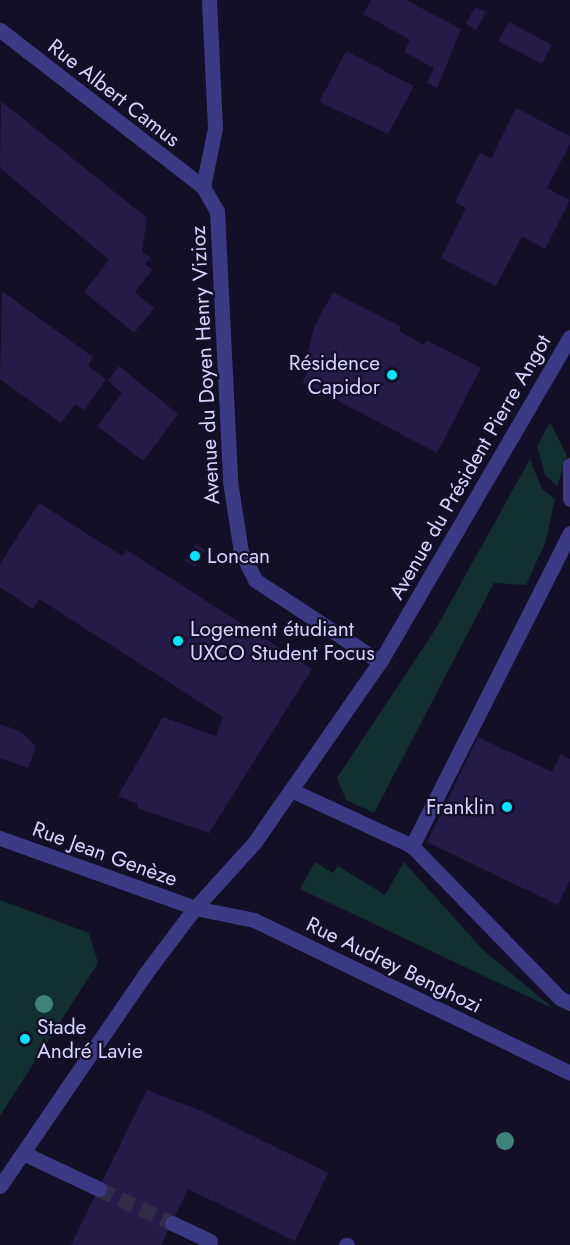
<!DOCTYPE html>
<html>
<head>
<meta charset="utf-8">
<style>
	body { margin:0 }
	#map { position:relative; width:570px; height:1245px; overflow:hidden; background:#130f26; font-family:Jost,sans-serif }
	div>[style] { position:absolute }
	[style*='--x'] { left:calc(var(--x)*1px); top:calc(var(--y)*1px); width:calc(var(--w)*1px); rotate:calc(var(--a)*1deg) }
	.green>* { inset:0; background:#12302f }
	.building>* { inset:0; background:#241b47 }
	.minor-tunnel>* { height:15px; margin-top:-7.5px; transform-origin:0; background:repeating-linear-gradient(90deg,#312d47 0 15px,transparent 0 23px) }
	.minor>* { height:15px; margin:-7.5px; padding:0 7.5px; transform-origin:7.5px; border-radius:7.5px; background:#3d3a85 }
	.trees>* { width:18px; height:18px; margin:-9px; border-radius:50%; background:#3d827b }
	.dots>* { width:16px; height:16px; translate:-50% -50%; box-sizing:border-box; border:3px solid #130f26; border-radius:50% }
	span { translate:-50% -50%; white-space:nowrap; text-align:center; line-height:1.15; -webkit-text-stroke:4.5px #130f26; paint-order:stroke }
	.street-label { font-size:21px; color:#d9d4ff }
	.poi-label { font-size:21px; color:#d9d4ff }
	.right { translate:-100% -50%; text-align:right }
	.left { translate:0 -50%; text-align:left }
</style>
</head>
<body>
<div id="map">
	<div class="green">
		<i style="clip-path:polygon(550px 422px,567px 456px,557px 486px,545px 475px,537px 446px)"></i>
		<i style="clip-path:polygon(530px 459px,542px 489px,555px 499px,546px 541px,526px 585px,494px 583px,374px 813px,346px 800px,337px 778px,435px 630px)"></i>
		<i style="clip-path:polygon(315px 862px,333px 873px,338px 866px,385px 895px,404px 862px,483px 950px,554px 1009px,300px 889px)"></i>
		<i style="clip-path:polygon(0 900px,89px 933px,98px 963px,0 1116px)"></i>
	</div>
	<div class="building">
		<i style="clip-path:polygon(371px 0,406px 0,461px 29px,437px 88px,427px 83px,434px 68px,404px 52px,410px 40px,363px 14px)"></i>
		<i style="clip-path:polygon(475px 7px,486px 12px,476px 30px,466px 24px)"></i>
		<i style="clip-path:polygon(509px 22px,552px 45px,542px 64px,498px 41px)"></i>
		<i style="clip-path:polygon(346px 51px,414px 86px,388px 134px,319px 102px)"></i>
		<i style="clip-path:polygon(1px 101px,147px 218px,142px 252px,151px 258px,145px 264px,152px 270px,135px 292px,154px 308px,134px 333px,84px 292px,109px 260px,0 168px)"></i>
		<i style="clip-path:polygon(516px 108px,570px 136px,570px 144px,547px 188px,570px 200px,545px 249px,522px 236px,496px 286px,441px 258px,466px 208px,455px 202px,480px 153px,491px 159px)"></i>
		<i style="clip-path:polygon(2px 291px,93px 357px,88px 366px,106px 379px,84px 410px,75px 404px,61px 423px,0 379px)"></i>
		<i style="clip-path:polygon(333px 292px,401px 327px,399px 331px,424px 345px,427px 340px,481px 368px,437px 453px,302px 382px,311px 366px,305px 363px,314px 327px)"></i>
		<i style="clip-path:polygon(119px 366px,178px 414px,143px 461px,97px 426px,122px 393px,108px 381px)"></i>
		<i style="clip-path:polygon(39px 503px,122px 556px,127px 550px,312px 669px,209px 833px,137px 808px,138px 804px,118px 796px,163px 717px,216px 736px,223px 717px,39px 599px,33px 609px,0 587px,0 564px)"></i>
		<i style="clip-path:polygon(196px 544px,205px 550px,195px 567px,185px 561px)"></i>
		<i style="clip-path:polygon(0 724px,21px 732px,36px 746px,28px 768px,0 758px)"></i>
		<i style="clip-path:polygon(478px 737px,552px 772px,561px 754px,570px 759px,570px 880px,558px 905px,427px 842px)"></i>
		<i style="clip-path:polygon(147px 1090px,202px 1111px,328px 1173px,295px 1241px,188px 1189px,161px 1245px,71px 1245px)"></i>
	</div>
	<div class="minor-tunnel">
		<i style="--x:99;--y:1189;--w:81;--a:25"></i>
	</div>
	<div class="minor">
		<i style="--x:0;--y:30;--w:257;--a:37.7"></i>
		<i style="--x:203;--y:187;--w:28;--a:60"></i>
		<i style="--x:217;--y:211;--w:270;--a:87.2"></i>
		<i style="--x:230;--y:481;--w:72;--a:81.2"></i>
		<i style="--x:241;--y:552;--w:31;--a:63"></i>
		<i style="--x:255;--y:580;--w:149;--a:33.3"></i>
		<i style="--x:203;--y:187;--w:60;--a:-78.5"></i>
		<i style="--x:215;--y:128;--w:128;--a:-92.7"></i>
		<i style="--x:570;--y:465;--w:34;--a:90"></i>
		<i style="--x:570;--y:533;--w:351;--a:116.8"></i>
		<i style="--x:412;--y:846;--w:212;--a:45.8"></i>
		<i style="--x:560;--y:998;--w:11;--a:27"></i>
		<i style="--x:291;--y:790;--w:133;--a:24.8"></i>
		<i style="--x:0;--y:838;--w:207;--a:19.7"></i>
		<i style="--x:195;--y:908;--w:60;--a:11.5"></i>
		<i style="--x:254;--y:920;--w:351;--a:25.8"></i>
		<i style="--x:23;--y:1153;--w:84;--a:25.3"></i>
		<i style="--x:0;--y:1186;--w:257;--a:-55.6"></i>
		<i style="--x:145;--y:974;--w:83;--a:-52.9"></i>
		<i style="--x:195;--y:908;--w:88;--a:-47.8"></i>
		<i style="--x:254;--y:843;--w:221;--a:-55.2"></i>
		<i style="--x:380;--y:662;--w:376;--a:-59.7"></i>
		<i style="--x:172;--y:1223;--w:42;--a:25.3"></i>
		<i style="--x:346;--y:1245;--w:1;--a:0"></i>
	</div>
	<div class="trees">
		<i style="left:44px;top:1004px"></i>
		<i style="left:505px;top:1141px"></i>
	</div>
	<div class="dots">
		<i style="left:392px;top:375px;background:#00e5ff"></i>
		<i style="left:195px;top:556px;background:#00e5ff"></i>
		<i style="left:178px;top:641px;background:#00e5ff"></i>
		<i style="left:507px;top:807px;background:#00e5ff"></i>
		<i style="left:25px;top:1039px;background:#00e5ff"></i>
	</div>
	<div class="street-label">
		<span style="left:114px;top:93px;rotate:38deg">Rue Albert Camus</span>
		<span style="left:205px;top:365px;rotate:-93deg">Avenue du Doyen Henry Vizioz</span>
		<span style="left:470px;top:467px;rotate:-60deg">Avenue du Président Pierre Angot</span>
		<span style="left:105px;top:854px;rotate:20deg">Rue Jean Genèze</span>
		<span style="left:394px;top:965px;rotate:26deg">Rue Audrey Benghozi</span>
	</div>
	<div class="poi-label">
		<span class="right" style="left:380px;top:375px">Résidence<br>Capidor</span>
		<span class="left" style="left:207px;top:556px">Loncan</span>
		<span class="left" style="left:190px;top:641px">Logement étudiant<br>UXCO Student Focus</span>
		<span class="right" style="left:495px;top:807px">Franklin</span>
		<span class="left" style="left:37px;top:1039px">Stade<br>André Lavie</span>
	</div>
</div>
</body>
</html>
